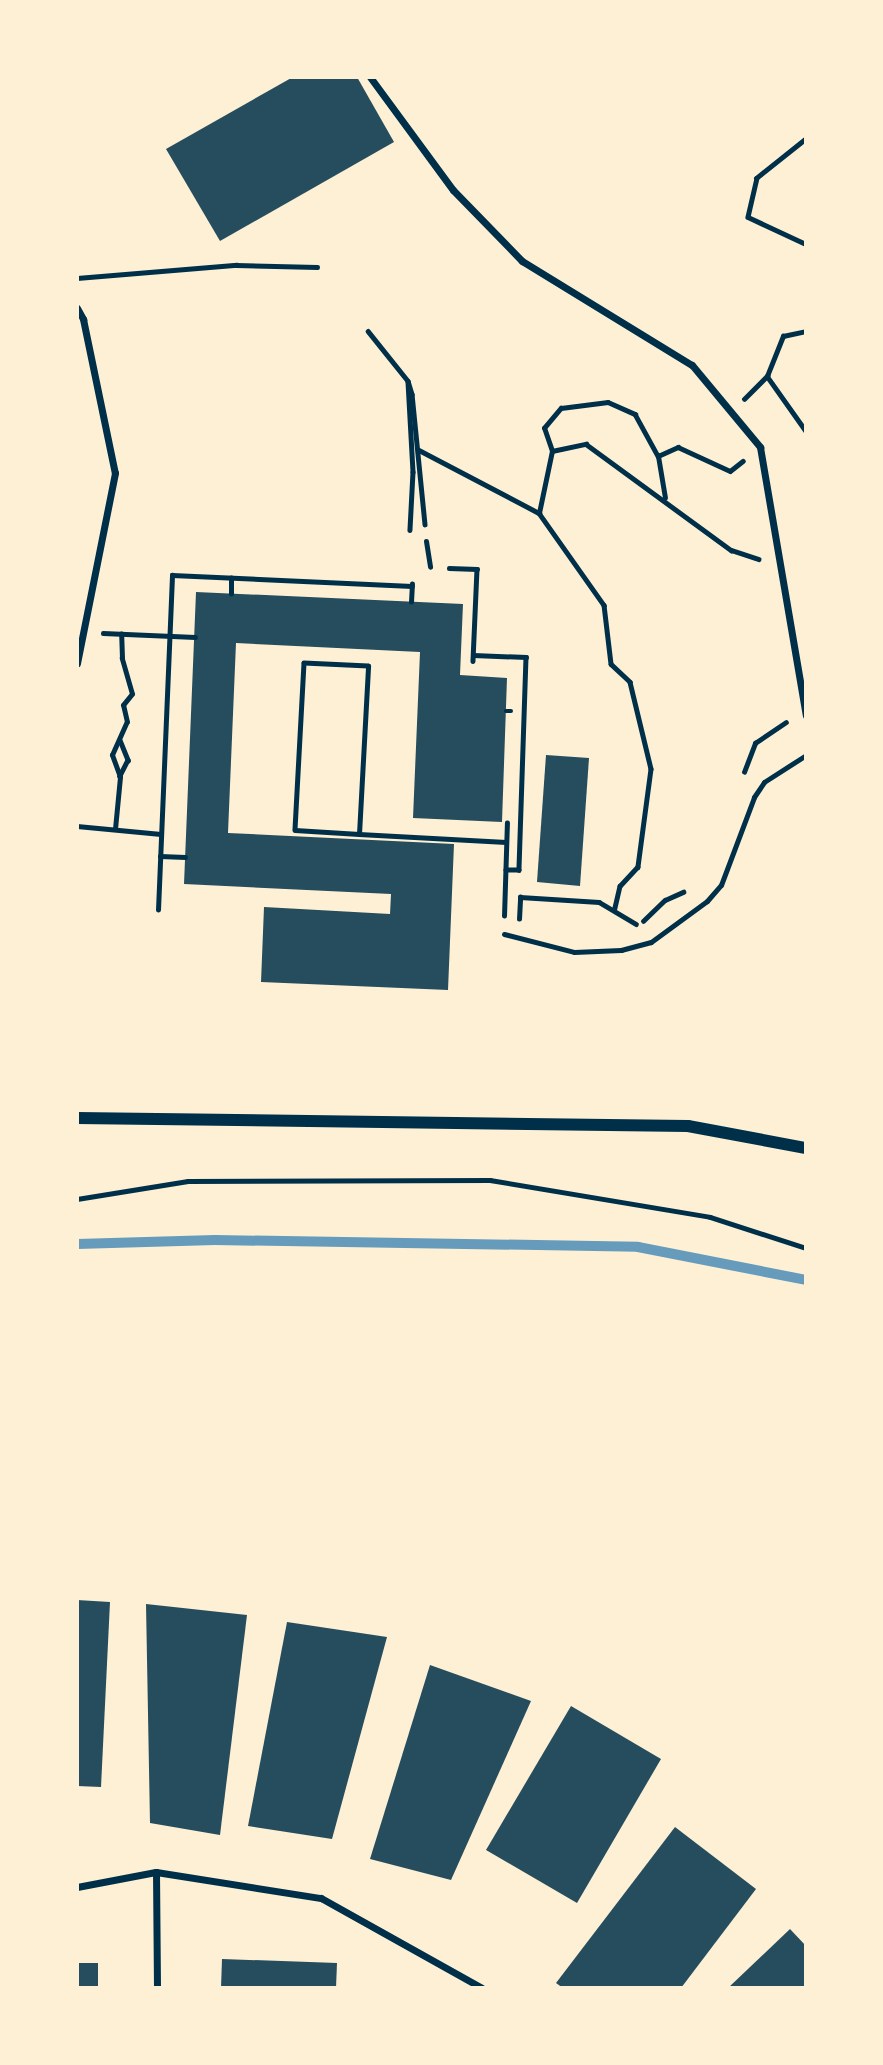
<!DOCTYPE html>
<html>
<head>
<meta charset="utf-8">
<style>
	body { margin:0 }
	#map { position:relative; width:883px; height:2065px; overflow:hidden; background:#fdf0d5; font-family:Signika,sans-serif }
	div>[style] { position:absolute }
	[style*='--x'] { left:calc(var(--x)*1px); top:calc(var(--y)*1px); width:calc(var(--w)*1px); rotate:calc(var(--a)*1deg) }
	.stream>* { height:10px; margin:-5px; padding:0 5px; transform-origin:5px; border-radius:5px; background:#669bbc }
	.building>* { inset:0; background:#264d5e }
	.path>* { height:4.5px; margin:-2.25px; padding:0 2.25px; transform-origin:2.25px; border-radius:2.25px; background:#003049 }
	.service>* { height:5px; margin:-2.5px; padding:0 2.5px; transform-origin:2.5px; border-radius:2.5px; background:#003049 }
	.minor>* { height:7px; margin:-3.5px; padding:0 3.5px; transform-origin:3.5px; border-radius:3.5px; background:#003049 }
	.tertiary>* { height:12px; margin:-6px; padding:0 6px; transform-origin:6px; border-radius:6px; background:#003049 }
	span { translate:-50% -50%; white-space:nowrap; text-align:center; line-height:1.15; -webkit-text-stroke:5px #fdf0d5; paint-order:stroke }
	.frame { position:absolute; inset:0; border:79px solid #fdf0d5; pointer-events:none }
</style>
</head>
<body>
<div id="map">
	<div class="stream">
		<i style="--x:77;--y:1244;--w:138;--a:-1.7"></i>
		<i style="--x:215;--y:1240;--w:423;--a:0.9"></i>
		<i style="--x:638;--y:1247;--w:171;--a:11.1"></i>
	</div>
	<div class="building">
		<i style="clip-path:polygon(293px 77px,357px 77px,394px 142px,220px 241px,166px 149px)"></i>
		<i style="clip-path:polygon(196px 592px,463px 604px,460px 675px,507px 678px,502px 822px,413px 818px,420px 652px,236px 643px,228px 833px,454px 844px,448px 990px,261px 982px,264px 907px,390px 914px,391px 894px,184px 884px)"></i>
		<i style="clip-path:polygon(546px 755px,589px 758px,580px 886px,537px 882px)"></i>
		<i style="clip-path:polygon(77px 1600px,110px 1602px,101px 1787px,77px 1786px)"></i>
		<i style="clip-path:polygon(146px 1604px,247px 1615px,220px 1835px,150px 1823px)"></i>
		<i style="clip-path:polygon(287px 1622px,387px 1637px,332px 1839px,248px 1826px)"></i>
		<i style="clip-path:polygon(430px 1665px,531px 1701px,451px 1880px,370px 1859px)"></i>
		<i style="clip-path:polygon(571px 1706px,661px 1759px,577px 1903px,486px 1850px)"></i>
		<i style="clip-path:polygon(675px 1827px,756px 1889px,681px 1988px,563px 1988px,556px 1983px)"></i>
		<i style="clip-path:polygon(790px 1929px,806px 1946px,806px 1988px,728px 1988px)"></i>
		<i style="clip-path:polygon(222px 1959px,337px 1963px,336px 1988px,221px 1988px)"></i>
		<i style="clip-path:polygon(77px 1963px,98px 1963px,98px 1988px,77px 1988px)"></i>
	</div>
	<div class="path">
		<i style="--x:806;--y:139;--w:63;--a:141.5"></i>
		<i style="--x:757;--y:178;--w:40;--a:103"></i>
		<i style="--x:748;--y:217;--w:64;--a:25"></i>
		<i style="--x:77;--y:278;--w:160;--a:-4.7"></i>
		<i style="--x:236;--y:265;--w:81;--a:1.4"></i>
		<i style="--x:368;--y:331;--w:64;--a:51.3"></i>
		<i style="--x:408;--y:381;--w:14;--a:73"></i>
		<i style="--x:412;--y:394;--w:131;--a:84.3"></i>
		<i style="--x:767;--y:376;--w:67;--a:54.7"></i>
		<i style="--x:408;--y:382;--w:90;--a:86.8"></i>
		<i style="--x:413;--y:472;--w:58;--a:93"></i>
		<i style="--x:744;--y:399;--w:33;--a:-45"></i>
		<i style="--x:767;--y:376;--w:43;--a:-68.2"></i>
		<i style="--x:783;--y:336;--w:24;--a:-12"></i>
		<i style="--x:419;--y:450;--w:136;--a:27.7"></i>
		<i style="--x:539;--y:513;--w:113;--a:54.8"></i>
		<i style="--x:604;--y:605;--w:59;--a:83.2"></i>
		<i style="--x:611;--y:664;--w:26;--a:43"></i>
		<i style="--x:630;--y:682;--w:89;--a:76.4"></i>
		<i style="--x:651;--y:769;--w:99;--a:97.6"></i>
		<i style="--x:638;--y:867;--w:26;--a:133"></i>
		<i style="--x:620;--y:886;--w:23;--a:103"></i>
		<i style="--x:552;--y:451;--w:24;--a:-109"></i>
		<i style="--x:544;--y:428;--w:26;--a:-50"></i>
		<i style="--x:561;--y:408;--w:47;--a:-7.3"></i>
		<i style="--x:608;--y:402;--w:30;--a:24"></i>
		<i style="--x:635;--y:414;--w:48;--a:61.3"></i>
		<i style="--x:665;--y:498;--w:43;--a:-99.5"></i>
		<i style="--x:658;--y:456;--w:22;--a:-24"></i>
		<i style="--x:678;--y:447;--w:57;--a:24.8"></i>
		<i style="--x:730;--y:471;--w:16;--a:-38"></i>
		<i style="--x:539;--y:513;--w:63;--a:-78.2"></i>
		<i style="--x:552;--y:451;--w:35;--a:-12"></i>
		<i style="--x:586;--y:444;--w:180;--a:36.2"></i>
		<i style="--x:731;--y:550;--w:29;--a:18"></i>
		<i style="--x:449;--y:568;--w:28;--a:2"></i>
		<i style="--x:477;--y:569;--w:92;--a:92.5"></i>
		<i style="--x:231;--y:594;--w:16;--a:-90"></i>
		<i style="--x:411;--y:602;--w:18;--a:-87"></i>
		<i style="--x:103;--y:633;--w:92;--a:2.5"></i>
		<i style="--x:473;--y:655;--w:53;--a:2.2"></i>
		<i style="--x:526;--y:657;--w:213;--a:91.9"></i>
		<i style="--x:519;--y:870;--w:13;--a:180"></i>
		<i style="--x:506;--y:711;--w:5;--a:0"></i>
		<i style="--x:120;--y:740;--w:22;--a:68"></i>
		<i style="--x:128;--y:760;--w:18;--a:117"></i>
		<i style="--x:744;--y:772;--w:31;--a:-69"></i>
		<i style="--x:755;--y:743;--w:37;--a:-34"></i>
		<i style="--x:77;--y:826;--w:84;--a:5.4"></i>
		<i style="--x:115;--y:829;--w:52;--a:-84.5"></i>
		<i style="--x:120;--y:777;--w:23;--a:-110"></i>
		<i style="--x:112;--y:755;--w:36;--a:-66"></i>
		<i style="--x:127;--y:722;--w:17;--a:-103"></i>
		<i style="--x:123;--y:705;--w:14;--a:-51"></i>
		<i style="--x:132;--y:694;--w:37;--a:-106"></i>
		<i style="--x:122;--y:658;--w:24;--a:-92"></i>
		<i style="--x:359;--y:834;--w:168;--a:-86.9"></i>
		<i style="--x:368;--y:666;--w:64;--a:-177.3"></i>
		<i style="--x:304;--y:663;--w:167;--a:93.1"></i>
		<i style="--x:295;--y:830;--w:64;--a:3.6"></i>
		<i style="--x:359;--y:834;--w:147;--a:3.1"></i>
		<i style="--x:160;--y:856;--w:25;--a:2"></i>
		<i style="--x:158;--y:910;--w:335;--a:-87.6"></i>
		<i style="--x:172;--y:575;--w:240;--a:2.6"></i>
		<i style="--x:504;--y:916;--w:93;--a:-88.2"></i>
		<i style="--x:519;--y:919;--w:22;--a:-87"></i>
		<i style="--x:520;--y:897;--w:79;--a:3.6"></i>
		<i style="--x:599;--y:902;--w:43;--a:30.7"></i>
		<i style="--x:643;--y:921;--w:30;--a:-44"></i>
		<i style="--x:665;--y:900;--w:20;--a:-24"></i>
		<i style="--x:77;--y:1199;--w:112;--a:-9.2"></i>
		<i style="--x:188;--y:1181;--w:302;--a:-0.2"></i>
		<i style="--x:490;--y:1180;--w:223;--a:9.5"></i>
		<i style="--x:710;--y:1217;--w:101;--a:17.9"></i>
	</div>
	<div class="service">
		<i style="--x:426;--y:541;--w:26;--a:81"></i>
		<i style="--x:504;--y:934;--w:72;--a:14.4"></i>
		<i style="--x:574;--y:952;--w:47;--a:-2.4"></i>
		<i style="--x:621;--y:950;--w:31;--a:-15"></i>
		<i style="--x:651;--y:942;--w:69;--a:-36.2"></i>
		<i style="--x:707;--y:901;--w:21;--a:-49"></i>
		<i style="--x:721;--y:885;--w:94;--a:-69.4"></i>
		<i style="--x:754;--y:797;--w:18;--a:-56"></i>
		<i style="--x:764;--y:782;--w:50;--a:-32.7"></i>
	</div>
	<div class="minor">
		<i style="--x:370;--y:77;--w:140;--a:53.7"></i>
		<i style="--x:453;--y:190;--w:99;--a:45.8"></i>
		<i style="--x:522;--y:261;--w:199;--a:31.5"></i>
		<i style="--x:692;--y:365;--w:107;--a:50.3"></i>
		<i style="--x:760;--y:447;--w:272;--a:80.3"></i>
		<i style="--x:77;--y:308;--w:13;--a:61"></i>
		<i style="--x:83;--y:319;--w:157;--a:78.3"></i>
		<i style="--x:115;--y:473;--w:194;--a:101.3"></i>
		<i style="--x:156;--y:1872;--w:116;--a:89.5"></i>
		<i style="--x:77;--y:1887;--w:80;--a:-10.8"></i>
		<i style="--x:156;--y:1872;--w:167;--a:9"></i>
		<i style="--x:321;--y:1898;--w:184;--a:29.2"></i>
	</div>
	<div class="tertiary">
		<i style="--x:77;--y:1118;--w:611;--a:0.75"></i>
		<i style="--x:688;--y:1126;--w:120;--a:10.6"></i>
	</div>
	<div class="frame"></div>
</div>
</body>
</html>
